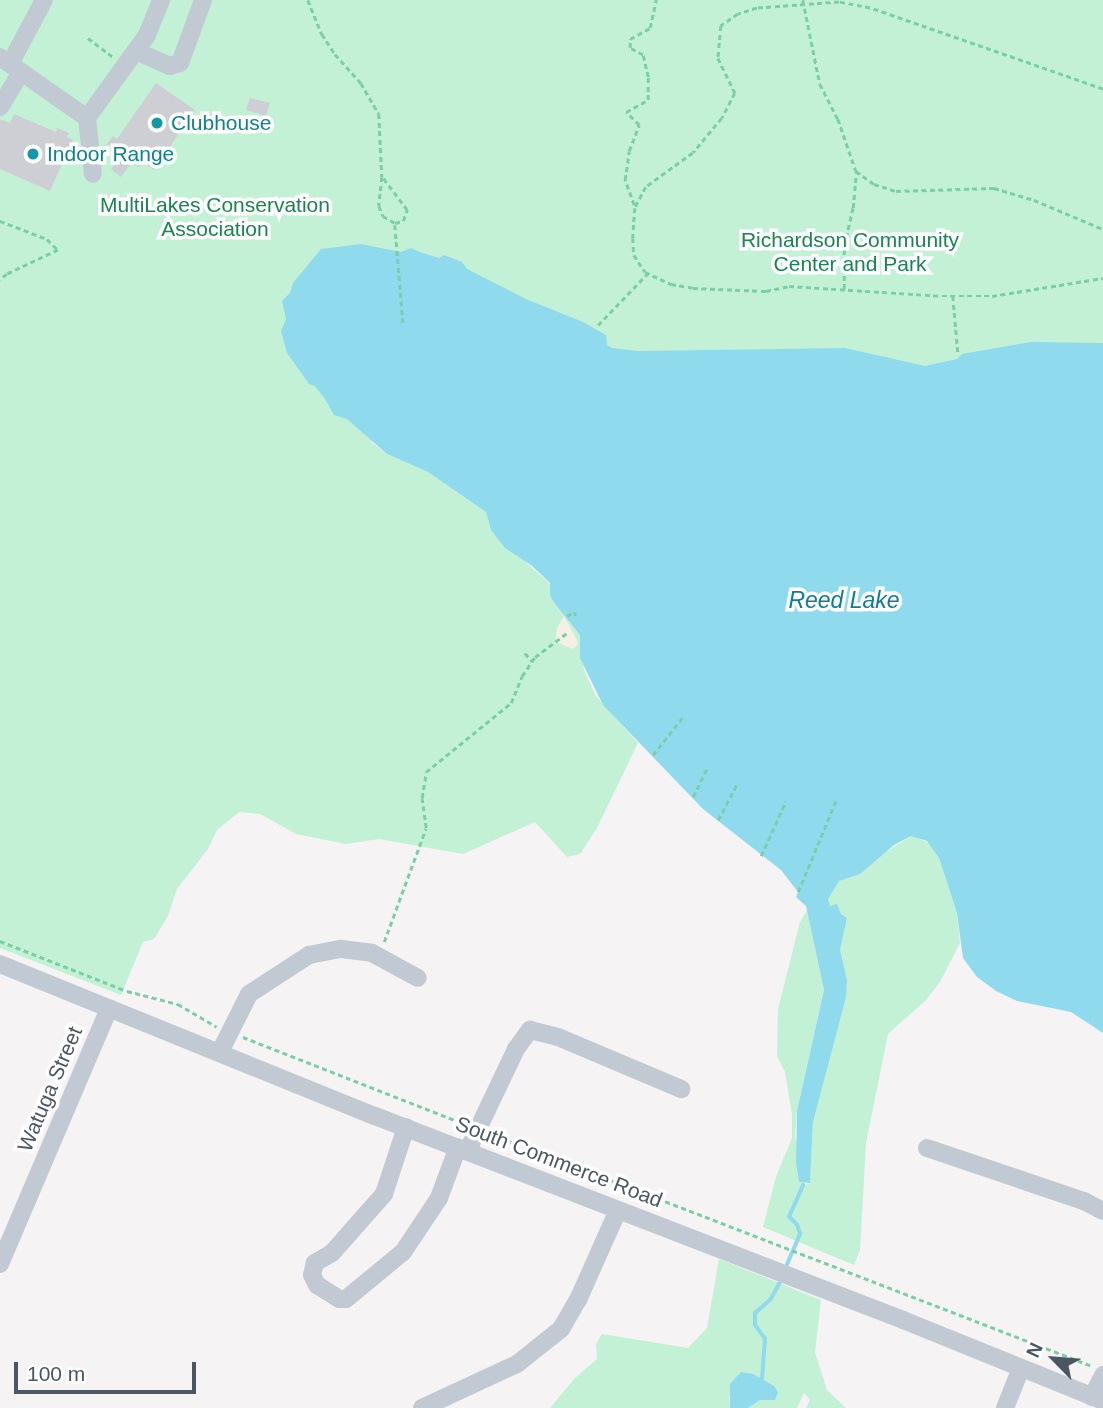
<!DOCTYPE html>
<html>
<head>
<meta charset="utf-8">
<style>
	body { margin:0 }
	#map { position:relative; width:1103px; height:1408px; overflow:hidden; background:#f5f3f3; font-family:Helvetica,sans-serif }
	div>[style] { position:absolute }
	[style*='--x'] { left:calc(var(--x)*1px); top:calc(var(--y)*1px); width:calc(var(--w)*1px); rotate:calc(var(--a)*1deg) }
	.green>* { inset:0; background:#c3f1d5 }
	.sand>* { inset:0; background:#f5f0e5 }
	.water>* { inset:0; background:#90daee }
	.stream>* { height:3.5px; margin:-1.75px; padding:0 1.75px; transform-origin:1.75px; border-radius:1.75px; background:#90daee }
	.building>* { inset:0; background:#cdcfd5 }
	.path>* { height:2.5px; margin-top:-1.25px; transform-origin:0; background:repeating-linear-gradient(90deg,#7ad0a6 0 5px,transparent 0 8.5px) }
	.minor>* { height:18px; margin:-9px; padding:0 9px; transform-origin:9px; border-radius:9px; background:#c1cad2 }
	.dots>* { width:19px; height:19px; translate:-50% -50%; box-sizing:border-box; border:4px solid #fff; border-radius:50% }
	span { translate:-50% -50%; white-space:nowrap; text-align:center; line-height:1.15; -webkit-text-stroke:7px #fff; paint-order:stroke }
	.culture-label { font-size:21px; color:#0d838f }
	.left { translate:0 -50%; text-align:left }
	.park-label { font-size:21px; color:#17864f }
	.street-label { font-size:21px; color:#4a5661 }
	.water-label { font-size:23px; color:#0c7c9b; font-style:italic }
	.north { position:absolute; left:1019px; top:1324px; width:70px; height:70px; -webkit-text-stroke:5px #fff; paint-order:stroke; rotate:295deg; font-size:19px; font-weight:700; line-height:28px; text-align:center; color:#4a5661 }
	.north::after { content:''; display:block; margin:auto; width:24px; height:32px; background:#4a5661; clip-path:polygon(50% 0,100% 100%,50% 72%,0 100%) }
	.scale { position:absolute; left:14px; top:1362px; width:182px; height:32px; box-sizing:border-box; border:4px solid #4a5661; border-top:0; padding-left:9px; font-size:21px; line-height:24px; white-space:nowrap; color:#4a5661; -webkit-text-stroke:5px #fff; paint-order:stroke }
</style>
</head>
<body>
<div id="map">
	<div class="green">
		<i style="clip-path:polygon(0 0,1103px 0,1103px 619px,370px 441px,387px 454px,428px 472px,486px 512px,491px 530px,550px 584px,550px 596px,555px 604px,580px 635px,584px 670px,596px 696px,638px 743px,597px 828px,580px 854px,567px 857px,535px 822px,463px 854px,379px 839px,346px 844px,296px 834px,260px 814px,239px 812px,217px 830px,208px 849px,177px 889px,168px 916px,154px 939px,143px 942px,121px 995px,0 948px)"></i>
		<i style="clip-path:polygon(913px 835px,930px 844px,939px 858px,957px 913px,960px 943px,940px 982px,926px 1000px,888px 1034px,866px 1143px,860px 1250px,854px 1265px,763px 1227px,776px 1177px,792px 1138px,792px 1115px,785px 1072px,777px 1056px,778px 1009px,800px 922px,807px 910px,824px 990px,797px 1111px,795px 1136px,802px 1184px,805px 1185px,810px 1183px,813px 1122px,847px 985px,840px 950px,847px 918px,830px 907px,827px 899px,839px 881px)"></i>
		<i style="clip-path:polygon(719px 1259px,821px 1300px,815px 1352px,827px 1390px,846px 1408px,806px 1408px,810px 1400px,804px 1393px,797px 1408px,748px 1408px,760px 1400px,775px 1400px,729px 1396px,730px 1408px,550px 1408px,574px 1379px,597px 1359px,596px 1344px,602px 1334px,688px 1348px,707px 1328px)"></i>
	</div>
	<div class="sand">
		<i style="clip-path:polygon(564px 616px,577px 640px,578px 644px,573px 649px,555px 642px,557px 628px)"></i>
	</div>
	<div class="water">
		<i style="clip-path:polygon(361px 244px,401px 252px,411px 248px,422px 253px,439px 258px,444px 255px,462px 262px,467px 269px,526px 299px,583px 322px,606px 335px,607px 345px,612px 348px,637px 351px,845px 348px,925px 366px,957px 359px,962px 354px,1031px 342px,1103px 343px,1103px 1033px,1071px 1012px,1017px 1001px,996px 991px,977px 977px,963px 958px,957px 913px,939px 858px,927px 841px,911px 836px,894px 845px,860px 874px,839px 881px,828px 899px,830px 906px,837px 904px,841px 914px,847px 918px,840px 950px,847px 980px,846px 997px,813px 1122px,810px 1183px,799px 1182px,796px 1162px,797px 1111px,824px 990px,806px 906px,796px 897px,798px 892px,781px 870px,703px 809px,603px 705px,580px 658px,580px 635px,555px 604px,550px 596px,550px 583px,531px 565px,505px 548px,491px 530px,486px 512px,428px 472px,387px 454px,347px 419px,334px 415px,325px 399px,315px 386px,309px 384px,287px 353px,281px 331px,286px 319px,282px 301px,290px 293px,293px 283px,321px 249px)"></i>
		<i style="clip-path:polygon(741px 1372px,753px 1374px,774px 1386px,778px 1392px,775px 1400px,760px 1400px,748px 1408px,730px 1408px,730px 1384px)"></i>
	</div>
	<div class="stream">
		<i style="--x:786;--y:1267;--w:36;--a:-67"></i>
		<i style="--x:800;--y:1234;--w:9;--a:-108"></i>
		<i style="--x:797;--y:1225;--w:11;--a:-135"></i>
		<i style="--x:789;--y:1217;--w:35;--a:-66"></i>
		<i style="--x:762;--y:1379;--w:40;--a:-85.7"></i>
		<i style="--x:765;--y:1339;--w:17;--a:-126"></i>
		<i style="--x:755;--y:1325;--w:12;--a:-90"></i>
		<i style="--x:755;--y:1313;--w:21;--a:-41"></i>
		<i style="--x:771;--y:1299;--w:24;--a:-62"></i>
	</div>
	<div class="building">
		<i style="clip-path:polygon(156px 83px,195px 110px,154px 170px,143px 162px,139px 167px,132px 162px,121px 177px,111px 169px,121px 155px,106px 145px,113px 136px,117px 139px)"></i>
		<i style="clip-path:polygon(250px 98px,270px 103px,266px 116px,246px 110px)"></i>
		<i style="clip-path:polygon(14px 114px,56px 132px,57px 128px,69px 133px,67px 137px,73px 140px,50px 191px,0 169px,0 119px,10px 123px)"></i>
	</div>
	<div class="path">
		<i style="--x:308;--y:0;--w:37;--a:68"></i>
		<i style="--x:322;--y:34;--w:24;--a:57"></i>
		<i style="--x:335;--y:54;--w:39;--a:48"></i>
		<i style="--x:361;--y:83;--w:36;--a:60"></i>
		<i style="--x:379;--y:114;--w:63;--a:87.3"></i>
		<i style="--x:382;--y:177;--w:29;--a:96"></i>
		<i style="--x:379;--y:206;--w:11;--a:68"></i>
		<i style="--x:383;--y:216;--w:14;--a:30"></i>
		<i style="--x:395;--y:223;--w:8;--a:-14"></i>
		<i style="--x:403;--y:221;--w:12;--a:-70"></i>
		<i style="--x:407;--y:210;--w:41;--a:-127.1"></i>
		<i style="--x:803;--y:0;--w:86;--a:78.6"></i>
		<i style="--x:820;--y:84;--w:39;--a:63"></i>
		<i style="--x:838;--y:119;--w:55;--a:70.9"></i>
		<i style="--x:856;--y:171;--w:22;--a:36"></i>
		<i style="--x:874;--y:184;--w:23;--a:18"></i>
		<i style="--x:896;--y:191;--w:98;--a:-1.8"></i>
		<i style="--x:994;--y:188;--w:42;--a:16.7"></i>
		<i style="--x:1034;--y:200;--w:75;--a:22.8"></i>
		<i style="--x:88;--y:38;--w:31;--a:37"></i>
		<i style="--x:1103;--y:89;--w:247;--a:-160.8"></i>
		<i style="--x:870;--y:8;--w:32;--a:-169"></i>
		<i style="--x:839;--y:2;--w:82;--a:175.8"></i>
		<i style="--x:757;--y:8;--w:20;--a:162"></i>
		<i style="--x:738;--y:14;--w:21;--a:145"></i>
		<i style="--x:721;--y:26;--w:32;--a:95"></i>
		<i style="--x:718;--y:58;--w:39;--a:64"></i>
		<i style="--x:735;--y:93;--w:28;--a:117"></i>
		<i style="--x:722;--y:118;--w:45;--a:129.6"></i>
		<i style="--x:693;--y:153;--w:58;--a:144.1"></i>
		<i style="--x:646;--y:187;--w:24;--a:118"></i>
		<i style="--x:635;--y:208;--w:30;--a:94"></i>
		<i style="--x:633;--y:238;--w:17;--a:87"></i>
		<i style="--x:634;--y:255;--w:20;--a:57"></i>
		<i style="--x:645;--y:272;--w:29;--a:25"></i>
		<i style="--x:671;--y:284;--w:22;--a:10"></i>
		<i style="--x:693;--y:288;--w:73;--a:2.4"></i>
		<i style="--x:766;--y:291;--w:24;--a:-12"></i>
		<i style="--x:789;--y:286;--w:153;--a:3.7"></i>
		<i style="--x:942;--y:296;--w:50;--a:0"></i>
		<i style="--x:992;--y:296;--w:112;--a:-9.2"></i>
		<i style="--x:634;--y:205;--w:27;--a:-110"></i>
		<i style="--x:625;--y:180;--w:29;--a:-82"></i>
		<i style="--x:629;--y:151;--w:28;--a:-69"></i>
		<i style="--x:639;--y:125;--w:18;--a:-135"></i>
		<i style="--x:626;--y:112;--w:25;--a:-29"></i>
		<i style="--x:648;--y:100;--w:23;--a:-90"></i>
		<i style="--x:648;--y:77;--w:23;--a:-103"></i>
		<i style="--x:643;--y:55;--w:15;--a:-152"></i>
		<i style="--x:630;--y:48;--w:9;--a:-90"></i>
		<i style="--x:630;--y:39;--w:23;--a:-29"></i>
		<i style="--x:650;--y:28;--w:29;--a:-78"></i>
		<i style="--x:0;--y:221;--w:50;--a:21"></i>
		<i style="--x:47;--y:239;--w:16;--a:45"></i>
		<i style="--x:58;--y:250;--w:56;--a:154.8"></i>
		<i style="--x:7;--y:274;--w:9;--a:139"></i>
		<i style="--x:395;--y:225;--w:98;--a:85.3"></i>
		<i style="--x:844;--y:289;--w:43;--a:-90"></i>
		<i style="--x:844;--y:246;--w:39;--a:-77"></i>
		<i style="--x:853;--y:208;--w:37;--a:-85"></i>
		<i style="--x:953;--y:296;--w:56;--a:84.9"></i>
		<i style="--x:598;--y:325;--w:72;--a:-46.1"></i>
		<i style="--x:567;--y:616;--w:8;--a:-30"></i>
		<i style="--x:574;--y:612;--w:4;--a:56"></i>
		<i style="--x:525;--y:653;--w:11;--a:49"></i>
		<i style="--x:653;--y:755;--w:47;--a:-51.9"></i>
		<i style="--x:693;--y:797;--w:34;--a:-64"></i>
		<i style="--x:718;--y:820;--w:41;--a:-62.2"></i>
		<i style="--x:761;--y:856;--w:60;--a:-65.6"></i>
		<i style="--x:798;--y:892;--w:102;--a:-67.5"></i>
		<i style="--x:0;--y:941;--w:136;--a:21.5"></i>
		<i style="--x:127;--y:991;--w:53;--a:14.3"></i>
		<i style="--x:178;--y:1004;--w:45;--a:30.5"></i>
		<i style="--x:384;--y:942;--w:121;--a:-69.8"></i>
		<i style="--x:426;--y:828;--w:30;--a:-98"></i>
		<i style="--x:422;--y:798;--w:26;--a:-81"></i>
		<i style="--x:426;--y:772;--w:109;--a:-39.1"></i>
		<i style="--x:511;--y:703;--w:29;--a:-68"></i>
		<i style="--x:522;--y:676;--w:23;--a:-56"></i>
		<i style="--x:535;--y:657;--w:41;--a:-37.1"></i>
		<i style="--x:243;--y:1037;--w:238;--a:21.4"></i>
		<i style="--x:491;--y:1134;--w:644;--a:21.11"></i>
	</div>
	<div class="minor">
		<i style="--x:136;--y:51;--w:37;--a:24"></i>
		<i style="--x:170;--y:66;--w:10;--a:-17"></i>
		<i style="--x:180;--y:63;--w:67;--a:-69.9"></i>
		<i style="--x:0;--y:57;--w:106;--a:35"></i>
		<i style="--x:87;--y:118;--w:102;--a:-54.1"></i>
		<i style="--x:147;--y:35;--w:38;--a:-68"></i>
		<i style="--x:10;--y:64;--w:72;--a:-62"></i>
		<i style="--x:0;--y:107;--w:41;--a:-59"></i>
		<i style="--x:87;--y:118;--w:56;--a:83.9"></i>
		<i style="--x:0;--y:964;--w:405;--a:22.1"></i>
		<i style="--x:375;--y:1116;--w:566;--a:21.12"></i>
		<i style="--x:903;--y:1320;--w:216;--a:22"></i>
		<i style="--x:220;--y:1052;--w:65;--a:-63.4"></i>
		<i style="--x:249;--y:994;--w:72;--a:-33"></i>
		<i style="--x:309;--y:955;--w:33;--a:-11"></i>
		<i style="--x:341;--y:949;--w:31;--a:7"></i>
		<i style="--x:372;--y:953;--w:52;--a:28.5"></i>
		<i style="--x:406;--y:1127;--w:71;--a:108.2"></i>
		<i style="--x:384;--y:1194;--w:79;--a:131.4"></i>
		<i style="--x:332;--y:1253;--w:20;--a:150"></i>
		<i style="--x:315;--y:1263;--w:12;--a:104"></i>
		<i style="--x:312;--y:1275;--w:11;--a:63"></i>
		<i style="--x:317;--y:1285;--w:26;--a:32"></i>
		<i style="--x:339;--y:1299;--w:7;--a:0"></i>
		<i style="--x:346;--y:1299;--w:74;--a:-39.5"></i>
		<i style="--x:403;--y:1252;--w:65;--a:-56.3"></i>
		<i style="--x:439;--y:1198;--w:54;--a:-69.6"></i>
		<i style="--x:927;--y:1148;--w:166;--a:18.7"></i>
		<i style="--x:1084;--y:1201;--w:21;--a:28"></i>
		<i style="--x:468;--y:1150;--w:112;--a:-64.6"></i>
		<i style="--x:516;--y:1049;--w:24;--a:-54"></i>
		<i style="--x:530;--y:1030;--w:29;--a:14"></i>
		<i style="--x:558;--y:1037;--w:134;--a:22.9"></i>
		<i style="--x:0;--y:1264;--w:278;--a:-66.9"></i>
		<i style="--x:1092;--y:1397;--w:25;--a:-63"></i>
		<i style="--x:422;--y:1408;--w:105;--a:-24.9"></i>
		<i style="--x:517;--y:1364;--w:56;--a:-38.5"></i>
		<i style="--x:561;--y:1329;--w:34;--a:-60"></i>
		<i style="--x:578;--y:1300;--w:98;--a:-66"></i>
		<i style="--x:1005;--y:1408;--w:43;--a:-68.2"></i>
	</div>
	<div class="dots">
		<i style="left:157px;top:123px;background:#0f9aa8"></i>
		<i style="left:33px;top:154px;background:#0f9aa8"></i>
	</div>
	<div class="culture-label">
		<span class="left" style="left:171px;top:123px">Clubhouse</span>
		<span class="left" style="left:47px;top:154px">Indoor Range</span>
	</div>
	<div class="park-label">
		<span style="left:215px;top:217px">MultiLakes Conservation<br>Association</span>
		<span style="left:850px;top:252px">Richardson Community<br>Center and Park</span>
	</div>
	<div class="street-label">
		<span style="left:50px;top:1089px;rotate:-67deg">Watuga Street</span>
		<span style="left:559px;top:1162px;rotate:21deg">South Commerce Road</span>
	</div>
	<div class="water-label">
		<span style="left:844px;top:600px">Reed Lake</span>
	</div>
	<div class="north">N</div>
	<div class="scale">100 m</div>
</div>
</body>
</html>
